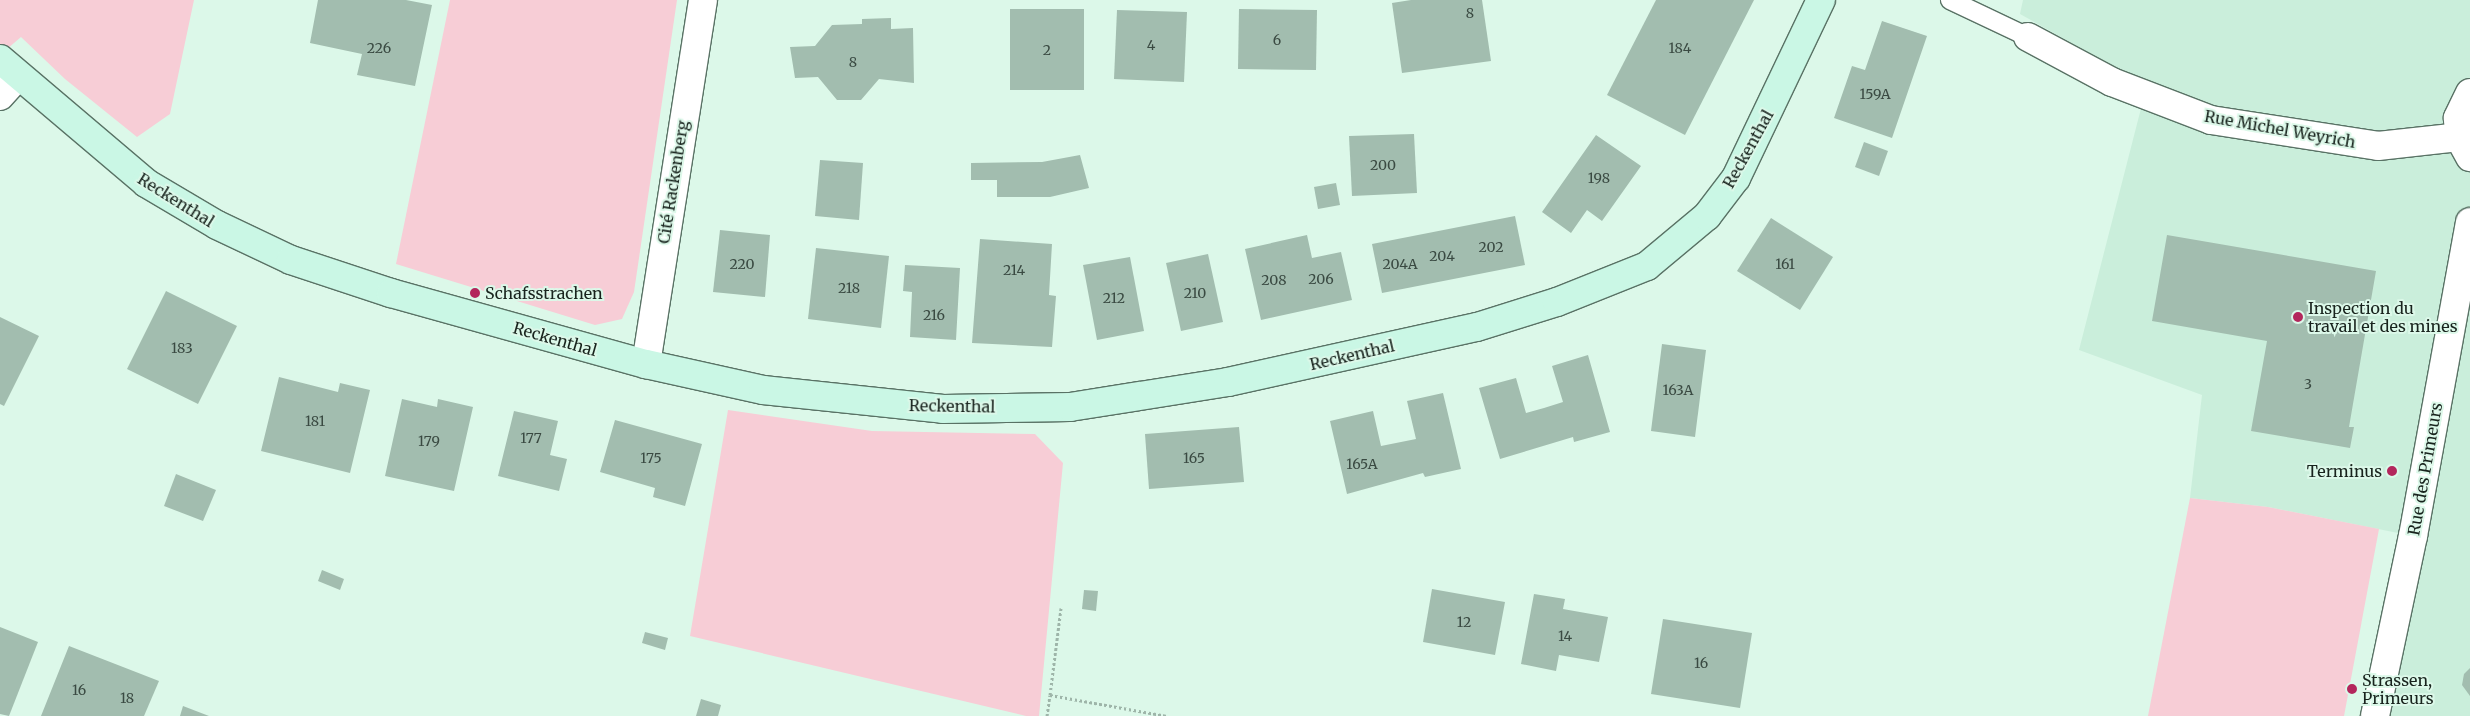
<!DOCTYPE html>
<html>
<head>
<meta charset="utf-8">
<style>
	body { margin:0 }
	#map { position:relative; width:2470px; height:716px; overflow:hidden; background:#dcf8e9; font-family:Merriweather,serif }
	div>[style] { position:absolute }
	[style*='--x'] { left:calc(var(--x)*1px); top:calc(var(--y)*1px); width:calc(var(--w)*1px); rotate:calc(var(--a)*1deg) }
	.built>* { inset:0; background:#caeedb }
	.green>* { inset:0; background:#f7cdd6 }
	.building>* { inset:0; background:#a2bdaf }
	.path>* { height:3px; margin-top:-1.5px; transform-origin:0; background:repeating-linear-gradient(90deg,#9eb5a9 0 2.5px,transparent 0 5px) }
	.roads { filter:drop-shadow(1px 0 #597265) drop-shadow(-1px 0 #597265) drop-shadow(0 1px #597265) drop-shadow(0 -1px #597265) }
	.lane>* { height:18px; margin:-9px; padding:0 9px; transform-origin:9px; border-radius:9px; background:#fff }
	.street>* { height:28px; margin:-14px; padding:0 14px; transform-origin:14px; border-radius:14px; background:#fff }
	.secondary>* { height:28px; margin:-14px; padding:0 14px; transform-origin:14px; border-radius:14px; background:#caf7e5 }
	.dots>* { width:14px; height:14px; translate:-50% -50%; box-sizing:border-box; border:2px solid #dcf8e9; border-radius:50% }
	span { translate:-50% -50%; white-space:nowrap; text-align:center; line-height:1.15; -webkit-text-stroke:4px #dcf8e9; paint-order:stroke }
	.number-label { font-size:14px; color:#3a4a42 }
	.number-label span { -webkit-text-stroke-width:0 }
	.street-label { font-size:16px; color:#18231d }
	.poi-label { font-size:16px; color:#18231d }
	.left { translate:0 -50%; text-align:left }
	.right { translate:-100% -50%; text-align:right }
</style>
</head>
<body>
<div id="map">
	<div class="built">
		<i style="clip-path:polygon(2023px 0,2470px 0,2470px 716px,2375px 716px,2413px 536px,2268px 507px,2190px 498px,2202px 395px,2079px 350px,2147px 85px,2020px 14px)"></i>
	</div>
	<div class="green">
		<i style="clip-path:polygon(0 0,194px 0,170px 114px,137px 137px,65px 79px,21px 37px,0 55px)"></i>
		<i style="clip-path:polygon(450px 0,677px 0,634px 292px,622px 319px,595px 325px,396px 264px)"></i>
		<i style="clip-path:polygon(728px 410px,872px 431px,1035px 434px,1063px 463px,1039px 716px,1026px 716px,690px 636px)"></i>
		<i style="clip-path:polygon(2190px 498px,2268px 507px,2379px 529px,2344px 716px,2148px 716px)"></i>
	</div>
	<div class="building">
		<i style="clip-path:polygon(318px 0,406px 0,432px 5px,415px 86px,357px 75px,362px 54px,310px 43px)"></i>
		<i style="clip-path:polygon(1411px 0,1482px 0,1491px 61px,1402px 73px,1392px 3px)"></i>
		<i style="clip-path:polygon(1656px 0,1754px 0,1685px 135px,1607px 95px)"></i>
		<i style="clip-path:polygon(1010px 9px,1084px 9px,1084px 90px,1010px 90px)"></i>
		<i style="clip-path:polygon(1239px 9px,1317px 10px,1316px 70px,1238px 69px)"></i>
		<i style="clip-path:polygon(1117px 10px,1187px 12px,1184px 82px,1114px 79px)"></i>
		<i style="clip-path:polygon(891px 18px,891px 29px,913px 28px,914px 83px,879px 79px,861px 100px,837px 100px,818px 77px,795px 78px,790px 47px,815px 46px,832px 25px,862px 24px,862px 19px)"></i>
		<i style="clip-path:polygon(1882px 21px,1927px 36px,1892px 138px,1834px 118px,1852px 66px,1865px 70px)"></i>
		<i style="clip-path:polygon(1414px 134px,1417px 193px,1352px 196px,1349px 136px)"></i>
		<i style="clip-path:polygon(1596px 135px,1641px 166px,1602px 221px,1587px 210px,1571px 233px,1542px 212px)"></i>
		<i style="clip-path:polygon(1864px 142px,1888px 151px,1879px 176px,1855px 167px)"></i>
		<i style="clip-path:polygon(1080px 155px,1089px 188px,1050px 197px,997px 197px,997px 180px,971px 180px,971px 163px,1042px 162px)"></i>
		<i style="clip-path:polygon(820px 160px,863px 163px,859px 220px,815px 216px)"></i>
		<i style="clip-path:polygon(1336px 183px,1340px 205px,1318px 209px,1314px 187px)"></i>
		<i style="clip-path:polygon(1515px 216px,1525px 265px,1382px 293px,1372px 244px)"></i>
		<i style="clip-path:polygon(1771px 218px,1833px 257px,1800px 310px,1737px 271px)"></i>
		<i style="clip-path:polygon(720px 230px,770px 235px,765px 297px,713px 292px)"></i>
		<i style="clip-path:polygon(1307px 235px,1312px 258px,1341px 252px,1352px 300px,1261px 320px,1245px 249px)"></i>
		<i style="clip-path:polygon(2167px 235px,2376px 271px,2349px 427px,2354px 427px,2350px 448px,2251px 431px,2267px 341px,2152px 321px)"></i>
		<i style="clip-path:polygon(980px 239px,1052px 244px,1049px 295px,1056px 296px,1052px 347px,972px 343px)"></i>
		<i style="clip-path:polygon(816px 248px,889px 256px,881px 328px,808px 319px)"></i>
		<i style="clip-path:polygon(1208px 254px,1223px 322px,1181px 331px,1166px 263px)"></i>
		<i style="clip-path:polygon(1130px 257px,1144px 331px,1097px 340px,1083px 265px)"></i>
		<i style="clip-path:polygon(905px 265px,960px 268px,956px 340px,910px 337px,912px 292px,903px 291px)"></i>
		<i style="clip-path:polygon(166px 291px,237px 326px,198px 404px,127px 369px)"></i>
		<i style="clip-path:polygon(0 317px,39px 336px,4px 406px,0 404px)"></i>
		<i style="clip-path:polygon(1662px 344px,1706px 350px,1695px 437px,1651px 431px)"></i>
		<i style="clip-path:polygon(1588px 355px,1610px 432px,1574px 442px,1573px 437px,1500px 459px,1479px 388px,1516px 378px,1526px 413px,1544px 408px,1563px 402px,1552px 366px)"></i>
		<i style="clip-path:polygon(279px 377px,338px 392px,340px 383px,370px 390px,350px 473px,261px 451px)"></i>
		<i style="clip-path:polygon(1443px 393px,1461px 469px,1425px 477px,1423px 473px,1347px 494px,1330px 421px,1373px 411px,1381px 446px,1416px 439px,1407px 401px)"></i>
		<i style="clip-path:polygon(402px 399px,437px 407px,438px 399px,473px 407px,454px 491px,385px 476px)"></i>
		<i style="clip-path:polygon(514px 411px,558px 421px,550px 455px,567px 459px,559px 491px,498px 476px)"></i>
		<i style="clip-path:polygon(615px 420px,702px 444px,685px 506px,653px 497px,655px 488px,600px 472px)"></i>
		<i style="clip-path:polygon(1239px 427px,1244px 482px,1149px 489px,1145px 434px)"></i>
		<i style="clip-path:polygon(176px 474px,216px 490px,203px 521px,164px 506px)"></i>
		<i style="clip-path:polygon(322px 570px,344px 579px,340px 590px,318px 581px)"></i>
		<i style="clip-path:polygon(1432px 589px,1505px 602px,1495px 655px,1423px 642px)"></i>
		<i style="clip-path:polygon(1084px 590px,1098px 591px,1096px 611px,1082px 609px)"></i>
		<i style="clip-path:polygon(1534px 594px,1565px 599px,1563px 609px,1608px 617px,1599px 662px,1559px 655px,1556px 671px,1521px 664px)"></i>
		<i style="clip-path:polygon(1663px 619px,1752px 633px,1740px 708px,1651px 694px)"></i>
		<i style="clip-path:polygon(0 627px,38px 642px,9px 716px,0 714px)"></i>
		<i style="clip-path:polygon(645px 632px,668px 638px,665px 650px,642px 643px)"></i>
		<i style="clip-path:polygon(69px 646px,159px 681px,144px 716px,41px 716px)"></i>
		<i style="clip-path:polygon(2470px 668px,2470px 696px,2462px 685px,2464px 674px)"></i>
		<i style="clip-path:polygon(701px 699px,721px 705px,718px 716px,696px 716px)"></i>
		<i style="clip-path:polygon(183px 706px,209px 716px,180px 716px)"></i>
	</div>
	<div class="path">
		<i style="--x:1061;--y:608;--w:88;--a:97.2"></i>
		<i style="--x:1050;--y:695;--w:119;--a:10.2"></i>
		<i style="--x:1047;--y:716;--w:21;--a:-82"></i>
	</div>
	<div class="roads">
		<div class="lane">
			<i style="--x:1950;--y:0;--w:86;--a:25.4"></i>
		</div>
		<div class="street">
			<i style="--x:2028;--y:37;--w:95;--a:28.2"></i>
			<i style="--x:2112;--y:82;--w:106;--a:21"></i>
			<i style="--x:2211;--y:120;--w:169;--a:8.8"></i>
			<i style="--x:2378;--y:146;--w:81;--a:-6.3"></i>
			<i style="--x:2470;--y:93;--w:28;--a:116"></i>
			<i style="--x:2458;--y:118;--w:19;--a:87"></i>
			<i style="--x:2459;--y:137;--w:23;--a:61"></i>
			<i style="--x:0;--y:96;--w:27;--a:-48"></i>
			<i style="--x:646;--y:364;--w:368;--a:-81.1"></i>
			<i style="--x:2375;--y:716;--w:184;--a:-78.1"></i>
			<i style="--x:2413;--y:536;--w:319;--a:-79.7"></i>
		</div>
		<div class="secondary">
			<i style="--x:0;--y:59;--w:192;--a:40.3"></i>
			<i style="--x:146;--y:183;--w:82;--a:30.6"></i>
			<i style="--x:217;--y:225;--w:82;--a:25.3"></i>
			<i style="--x:291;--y:260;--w:105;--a:18.3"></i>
			<i style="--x:391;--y:293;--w:265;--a:15.6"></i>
			<i style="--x:646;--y:364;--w:120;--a:12.5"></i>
			<i style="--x:763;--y:390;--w:181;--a:6"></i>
			<i style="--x:943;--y:409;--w:127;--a:-0.9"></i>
			<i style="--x:1070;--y:407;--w:160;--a:-9"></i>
			<i style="--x:1228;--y:382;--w:255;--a:-12.5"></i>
			<i style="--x:1477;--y:327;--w:84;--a:-17.4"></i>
			<i style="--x:1557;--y:302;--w:97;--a:-21.8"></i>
			<i style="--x:1647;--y:266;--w:78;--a:-39.8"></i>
			<i style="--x:1707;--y:216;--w:48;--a:-52.7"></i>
			<i style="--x:1736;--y:178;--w:197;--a:-64.5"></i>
		</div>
	</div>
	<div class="dots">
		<i style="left:475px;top:293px;background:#b3265c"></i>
		<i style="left:2298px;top:317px;background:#b3265c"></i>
		<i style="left:2392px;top:471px;background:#b3265c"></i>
		<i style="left:2352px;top:689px;background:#b3265c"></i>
	</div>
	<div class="number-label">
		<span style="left:1470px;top:13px">8</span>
		<span style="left:1277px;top:40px">6</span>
		<span style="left:1151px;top:45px">4</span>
		<span style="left:379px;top:48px">226</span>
		<span style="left:1680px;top:48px">184</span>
		<span style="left:1047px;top:50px">2</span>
		<span style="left:853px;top:62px">8</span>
		<span style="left:1875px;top:94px">159A</span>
		<span style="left:1383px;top:165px">200</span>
		<span style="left:1599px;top:178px">198</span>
		<span style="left:1491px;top:247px">202</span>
		<span style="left:1442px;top:256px">204</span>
		<span style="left:742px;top:264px">220</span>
		<span style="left:1400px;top:264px">204A</span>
		<span style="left:1785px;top:264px">161</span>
		<span style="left:1014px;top:270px">214</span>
		<span style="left:1321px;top:279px">206</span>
		<span style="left:1274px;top:280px">208</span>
		<span style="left:849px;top:288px">218</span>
		<span style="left:1195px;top:293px">210</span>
		<span style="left:1114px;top:298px">212</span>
		<span style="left:934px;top:315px">216</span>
		<span style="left:182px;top:348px">183</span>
		<span style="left:2308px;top:384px">3</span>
		<span style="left:1678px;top:390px">163A</span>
		<span style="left:315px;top:421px">181</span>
		<span style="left:531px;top:438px">177</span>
		<span style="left:429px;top:441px">179</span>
		<span style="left:651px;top:458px">175</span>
		<span style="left:1194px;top:458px">165</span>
		<span style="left:1362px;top:464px">165A</span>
		<span style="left:1464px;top:622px">12</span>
		<span style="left:1565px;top:636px">14</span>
		<span style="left:1701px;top:663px">16</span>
		<span style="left:79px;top:690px">16</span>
		<span style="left:127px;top:698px">18</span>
	</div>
	<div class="street-label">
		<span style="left:2280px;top:129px;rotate:10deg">Rue Michel Weyrich</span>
		<span style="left:1748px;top:149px;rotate:-61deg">Reckenthal</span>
		<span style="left:673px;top:182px;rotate:-81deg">Cité Rackenberg</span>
		<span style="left:176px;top:200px;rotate:32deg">Reckenthal</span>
		<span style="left:555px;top:339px;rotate:16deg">Reckenthal</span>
		<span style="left:1352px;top:355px;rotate:-13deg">Reckenthal</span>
		<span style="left:952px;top:406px;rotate:1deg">Reckenthal</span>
		<span style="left:2425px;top:469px;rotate:-80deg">Rue des Primeurs</span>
	</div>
	<div class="poi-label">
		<span class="left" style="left:485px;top:293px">Schafsstrachen</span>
		<span class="left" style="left:2308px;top:317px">Inspection du<br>travail et des mines</span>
		<span class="right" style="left:2382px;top:471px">Terminus</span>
		<span class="left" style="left:2362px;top:689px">Strassen,<br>Primeurs</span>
	</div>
</div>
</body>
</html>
